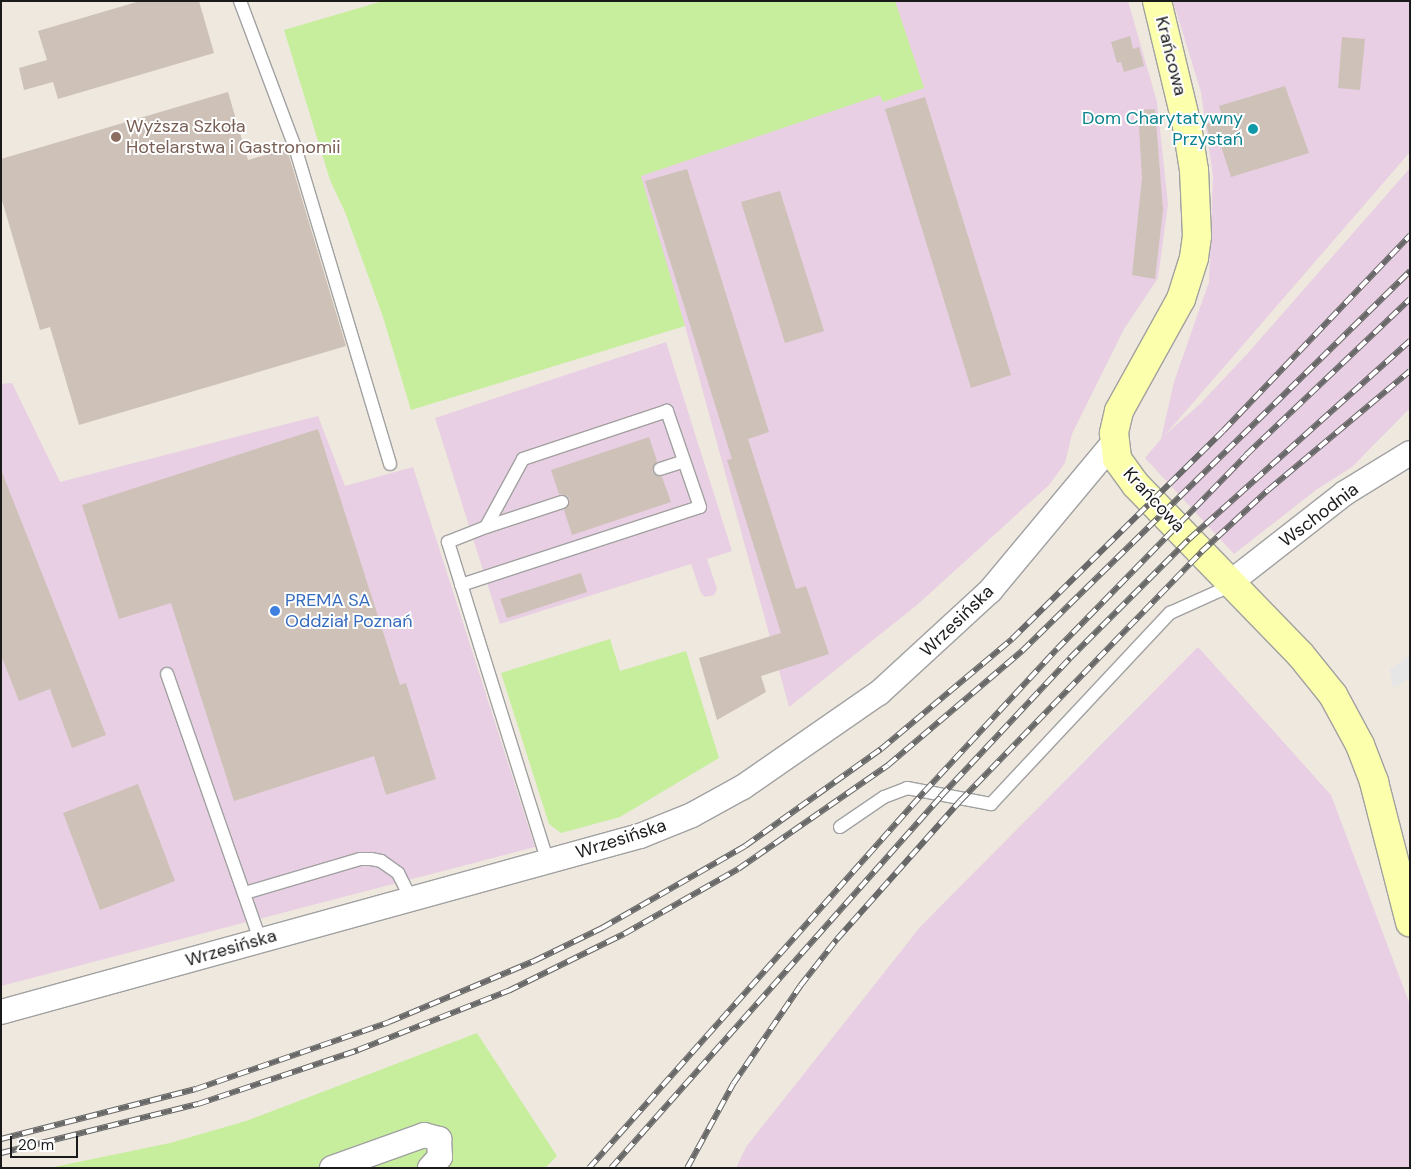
<!DOCTYPE html>
<html>
<head>
<meta charset="utf-8">
<style>
	body { margin:0 }
	#map { position:relative; width:1411px; height:1169px; overflow:hidden; background:#eee8de; font-family:"DM Sans",sans-serif }
	div>[style] { position:absolute }
	[style*='--x'] { left:calc(var(--x)*1px); top:calc(var(--y)*1px); width:calc(var(--w)*1px); rotate:calc(var(--a)*1deg) }
	.industrial>* { inset:0; background:#e8cfe3 }
	.grass>* { inset:0; background:#c7ee9d }
	.parking>* { inset:0; background:#e6e6e6 }
	.building>* { inset:0; background:#cec1b7 }
	.roads { filter:drop-shadow(1px 0 #a1a1a1) drop-shadow(-1px 0 #a1a1a1) drop-shadow(0 1px #a1a1a1) drop-shadow(0 -1px #a1a1a1) }
	.lane>* { height:12px; margin:-6px; padding:0 6px; transform-origin:6px; border-radius:6px; background:#fff }
	.street>* { height:24px; margin:-12px; padding:0 12px; transform-origin:12px; border-radius:12px; background:#fff }
	.secondary>* { height:28px; margin:-14px; padding:0 14px; transform-origin:14px; border-radius:14px; background:#fcffab }
	.rail>* { height:5.5px; margin-top:-2.75px; transform-origin:0; background:repeating-linear-gradient(90deg,#fff 0 11px,#686868 0 22px); box-sizing:border-box; border-block:1px solid #686868 }
	.dots>* { width:14px; height:14px; translate:-50% -50%; box-sizing:border-box; border:2px solid #fff; border-radius:50% }
	span { translate:-50% -50%; white-space:nowrap; text-align:center; line-height:1.15; -webkit-text-stroke:4px #fff; paint-order:stroke }
	.street-label { font-size:18px; color:#1a1a1a }
	.culture-label { font-size:18px; color:#0d838f }
	.right { translate:-100% -50%; text-align:right }
	.education-label { font-size:18px; color:#785e54 }
	.left { translate:0 -50%; text-align:left }
	.shop-label { font-size:18px; color:#366cbe }
	.frame { position:absolute; inset:0; border:2px solid #1a1a1a; pointer-events:none }
	.scale { position:absolute; left:10px; top:1136px; width:68px; height:22px; box-sizing:border-box; border:2px solid #1a1a1a; border-top:0; padding-left:6px; font-size:15px; line-height:18px; white-space:nowrap; color:#1a1a1a; -webkit-text-stroke:4px #fff; paint-order:stroke }
</style>
</head>
<body>
<div id="map">
	<div class="industrial">
		<i style="clip-path:polygon(895px 1px,1128px 1px,1157px 102px,1168px 204px,1158px 278px,1124px 329px,1072px 434px,1065px 463px,1049px 485px,917px 605px,789px 707px,685px 326px,640px 176px,880px 95px,883px 101px,924px 88px)"></i>
		<i style="clip-path:polygon(1173px 1px,1410px 1px,1410px 152px,1165px 435px,1200px 404px,1248px 353px,1410px 168px,1410px 408px,1352px 467px,1316px 490px,1234px 554px,1145px 458px,1161px 439px,1174px 382px,1209px 282px,1213px 176px,1201px 92px)"></i>
		<i style="clip-path:polygon(666px 342px,732px 551px,707px 559px,717px 589px,714px 595px,705px 597px,701px 593px,691px 564px,500px 624px,435px 418px)"></i>
		<i style="clip-path:polygon(12px 383px,60px 482px,318px 416px,345px 486px,413px 467px,535px 847px,1px 986px,1px 384px)"></i>
		<i style="clip-path:polygon(1198px 647px,1331px 795px,1410px 1005px,1410px 1168px,736px 1168px,746px 1147px,921px 926px)"></i>
	</div>
	<div class="grass">
		<i style="clip-path:polygon(383px 1px,895px 1px,924px 88px,883px 102px,880px 95px,641px 176px,685px 326px,411px 410px,383px 317px,345px 212px,330px 180px,284px 30px)"></i>
		<i style="clip-path:polygon(610px 639px,620px 671px,686px 651px,719px 758px,620px 817px,561px 833px,549px 824px,501px 673px)"></i>
		<i style="clip-path:polygon(477px 1033px,557px 1156px,545px 1168px,49px 1168px,170px 1143px,246px 1121px)"></i>
	</div>
	<div class="parking">
		<i style="clip-path:polygon(1410px 655px,1410px 678px,1393px 688px,1390px 669px)"></i>
	</div>
	<div class="building">
		<i style="clip-path:polygon(140px 1px,199px 1px,214px 53px,58px 99px,53px 82px,24px 90px,19px 68px,47px 60px,38px 31px)"></i>
		<i style="clip-path:polygon(1130px 36px,1133px 49px,1139px 47px,1144px 66px,1124px 72px,1121px 62px,1117px 63px,1111px 42px)"></i>
		<i style="clip-path:polygon(1342px 37px,1365px 39px,1360px 90px,1338px 88px)"></i>
		<i style="clip-path:polygon(1285px 86px,1309px 153px,1231px 177px,1219px 140px,1211px 142px,1206px 124px,1223px 119px,1219px 106px)"></i>
		<i style="clip-path:polygon(228px 92px,248px 160px,287px 149px,346px 346px,79px 425px,50px 327px,40px 330px,11px 231px,1px 197px,1px 159px)"></i>
		<i style="clip-path:polygon(925px 97px,1011px 375px,971px 388px,885px 109px)"></i>
		<i style="clip-path:polygon(1155px 109px,1163px 210px,1155px 279px,1132px 275px,1142px 178px,1138px 110px)"></i>
		<i style="clip-path:polygon(687px 169px,769px 432px,748px 439px,796px 589px,806px 586px,829px 654px,761px 676px,766px 692px,717px 720px,699px 658px,781px 633px,727px 460px,732px 459px,645px 181px)"></i>
		<i style="clip-path:polygon(780px 191px,824px 331px,785px 343px,741px 202px)"></i>
		<i style="clip-path:polygon(318px 429px,400px 685px,406px 683px,436px 779px,386px 795px,374px 756px,234px 801px,171px 603px,119px 619px,82px 505px)"></i>
		<i style="clip-path:polygon(649px 437px,657px 461px,652px 472px,662px 477px,671px 502px,572px 535px,564px 510px,570px 500px,567px 496px,559px 494px,551px 470px)"></i>
		<i style="clip-path:polygon(1px 470px,106px 735px,72px 748px,50px 689px,19px 701px,1px 655px)"></i>
		<i style="clip-path:polygon(581px 573px,587px 592px,507px 618px,500px 599px)"></i>
		<i style="clip-path:polygon(138px 784px,175px 881px,100px 910px,63px 813px)"></i>
	</div>
	<div class="roads">
		<div class="lane">
			<i style="--x:240;--y:1;--w:156;--a:69.4"></i>
			<i style="--x:295;--y:147;--w:331;--a:73.3"></i>
			<i style="--x:660;--y:469;--w:25;--a:-18"></i>
			<i style="--x:486;--y:527;--w:80;--a:-18.2"></i>
			<i style="--x:461;--y:585;--w:251;--a:-18.1"></i>
			<i style="--x:700;--y:507;--w:102;--a:-109"></i>
			<i style="--x:667;--y:411;--w:152;--a:161.6"></i>
			<i style="--x:523;--y:459;--w:77;--a:118.6"></i>
			<i style="--x:486;--y:527;--w:41;--a:158.5"></i>
			<i style="--x:448;--y:542;--w:118;--a:72.8"></i>
			<i style="--x:483;--y:655;--w:217;--a:72.6"></i>
			<i style="--x:167;--y:674;--w:282;--a:70.7"></i>
			<i style="--x:840;--y:827;--w:53;--a:-34.3"></i>
			<i style="--x:884;--y:797;--w:25;--a:-21"></i>
			<i style="--x:907;--y:788;--w:86;--a:10.8"></i>
			<i style="--x:991;--y:804;--w:262;--a:-46.9"></i>
			<i style="--x:1170;--y:613;--w:54;--a:-24.2"></i>
			<i style="--x:1219;--y:591;--w:15;--a:-37"></i>
			<i style="--x:245;--y:893;--w:120;--a:-16.5"></i>
			<i style="--x:360;--y:859;--w:11;--a:0"></i>
			<i style="--x:371;--y:859;--w:10;--a:11"></i>
			<i style="--x:381;--y:861;--w:21;--a:35"></i>
			<i style="--x:398;--y:873;--w:28;--a:63"></i>
		</div>
		<div class="street">
			<i style="--x:1231;--y:582;--w:145;--a:-38"></i>
			<i style="--x:1345;--y:493;--w:76;--a:-31.6"></i>
			<i style="--x:1;--y:1012;--w:663;--a:-15.4"></i>
			<i style="--x:640;--y:836;--w:56;--a:-22"></i>
			<i style="--x:692;--y:815;--w:58;--a:-28.8"></i>
			<i style="--x:743;--y:787;--w:165;--a:-34.7"></i>
			<i style="--x:879;--y:693;--w:151;--a:-42.6"></i>
			<i style="--x:990;--y:591;--w:194;--a:-50.2"></i>
			<i style="--x:332;--y:1168;--w:98;--a:-19.7"></i>
			<i style="--x:424;--y:1135;--w:16;--a:15"></i>
			<i style="--x:439;--y:1139;--w:18;--a:87"></i>
			<i style="--x:440;--y:1157;--w:15;--a:132"></i>
		</div>
		<div class="secondary">
			<i style="--x:1157;--y:1;--w:129;--a:76.5"></i>
			<i style="--x:1187;--y:126;--w:45;--a:81"></i>
			<i style="--x:1194;--y:170;--w:66;--a:87.4"></i>
			<i style="--x:1197;--y:236;--w:22;--a:98"></i>
			<i style="--x:1194;--y:258;--w:43;--a:107.6"></i>
			<i style="--x:1181;--y:299;--w:128;--a:119"></i>
			<i style="--x:1119;--y:411;--w:23;--a:103"></i>
			<i style="--x:1114;--y:433;--w:26;--a:83"></i>
			<i style="--x:1117;--y:459;--w:32;--a:54"></i>
			<i style="--x:1136;--y:485;--w:235;--a:45.9"></i>
			<i style="--x:1300;--y:654;--w:53;--a:51.2"></i>
			<i style="--x:1333;--y:695;--w:57;--a:61.6"></i>
			<i style="--x:1360;--y:745;--w:40;--a:69"></i>
			<i style="--x:1374;--y:782;--w:145;--a:75.6"></i>
		</div>
	</div>
	<div class="rail">
		<i style="--x:1;--y:1139;--w:201;--a:-14.4"></i>
		<i style="--x:196;--y:1089;--w:204;--a:-19.1"></i>
		<i style="--x:389;--y:1022;--w:157;--a:-22.8"></i>
		<i style="--x:534;--y:961;--w:76;--a:-25.9"></i>
		<i style="--x:602;--y:928;--w:165;--a:-29.8"></i>
		<i style="--x:745;--y:846;--w:167;--a:-35.5"></i>
		<i style="--x:881;--y:749;--w:171;--a:-40"></i>
		<i style="--x:1012;--y:639;--w:296;--a:-44.6"></i>
		<i style="--x:1223;--y:431;--w:271;--a:-46.3"></i>
		<i style="--x:1;--y:1153;--w:203;--a:-14"></i>
		<i style="--x:198;--y:1104;--w:169;--a:-18.6"></i>
		<i style="--x:358;--y:1050;--w:161;--a:-21.5"></i>
		<i style="--x:508;--y:991;--w:129;--a:-26.2"></i>
		<i style="--x:624;--y:934;--w:131;--a:-29.7"></i>
		<i style="--x:738;--y:869;--w:183;--a:-34.7"></i>
		<i style="--x:888;--y:765;--w:176;--a:-40.4"></i>
		<i style="--x:1022;--y:651;--w:543;--a:-44.4"></i>
		<i style="--x:589;--y:1168;--w:504;--a:-48.3"></i>
		<i style="--x:924;--y:792;--w:195;--a:-47.1"></i>
		<i style="--x:1057;--y:649;--w:271;--a:-45.7"></i>
		<i style="--x:1246;--y:455;--w:226;--a:-43.6"></i>
		<i style="--x:611;--y:1168;--w:496;--a:-48.4"></i>
		<i style="--x:940;--y:797;--w:190;--a:-46.9"></i>
		<i style="--x:1070;--y:658;--w:168;--a:-45"></i>
		<i style="--x:1189;--y:539;--w:297;--a:-41.9"></i>
		<i style="--x:687;--y:1168;--w:96;--a:-61.3"></i>
		<i style="--x:733;--y:1084;--w:119;--a:-55.6"></i>
		<i style="--x:800;--y:986;--w:60;--a:-51.8"></i>
		<i style="--x:837;--y:939;--w:185;--a:-48.3"></i>
		<i style="--x:960;--y:801;--w:347;--a:-45.9"></i>
		<i style="--x:1201;--y:552;--w:91;--a:-42.8"></i>
		<i style="--x:1268;--y:490;--w:185;--a:-40"></i>
	</div>
	<div class="dots">
		<i style="left:1253px;top:129px;background:#0f9aa8"></i>
		<i style="left:116px;top:137px;background:#8d6e63"></i>
		<i style="left:275px;top:611px;background:#3f7fe0"></i>
	</div>
	<div class="street-label">
		<span style="left:1171px;top:56px;rotate:76deg">Krańcowa</span>
		<span style="left:1154px;top:500px;rotate:47deg">Krańcowa</span>
		<span style="left:1319px;top:515px;rotate:-37deg">Wschodnia</span>
		<span style="left:957px;top:621px;rotate:-44deg">Wrzesińska</span>
		<span style="left:621px;top:839px;rotate:-18deg">Wrzesińska</span>
		<span style="left:231px;top:948px;rotate:-16deg">Wrzesińska</span>
	</div>
	<div class="culture-label">
		<span class="right" style="left:1243px;top:129px">Dom Charytatywny<br>Przystań</span>
	</div>
	<div class="education-label">
		<span class="left" style="left:126px;top:137px">Wyższa Szkoła<br>Hotelarstwa i Gastronomii</span>
	</div>
	<div class="shop-label">
		<span class="left" style="left:285px;top:611px">PREMA SA<br>Oddział Poznań</span>
	</div>
	<div class="frame"></div>
	<div class="scale">20 m</div>
</div>
</body>
</html>
